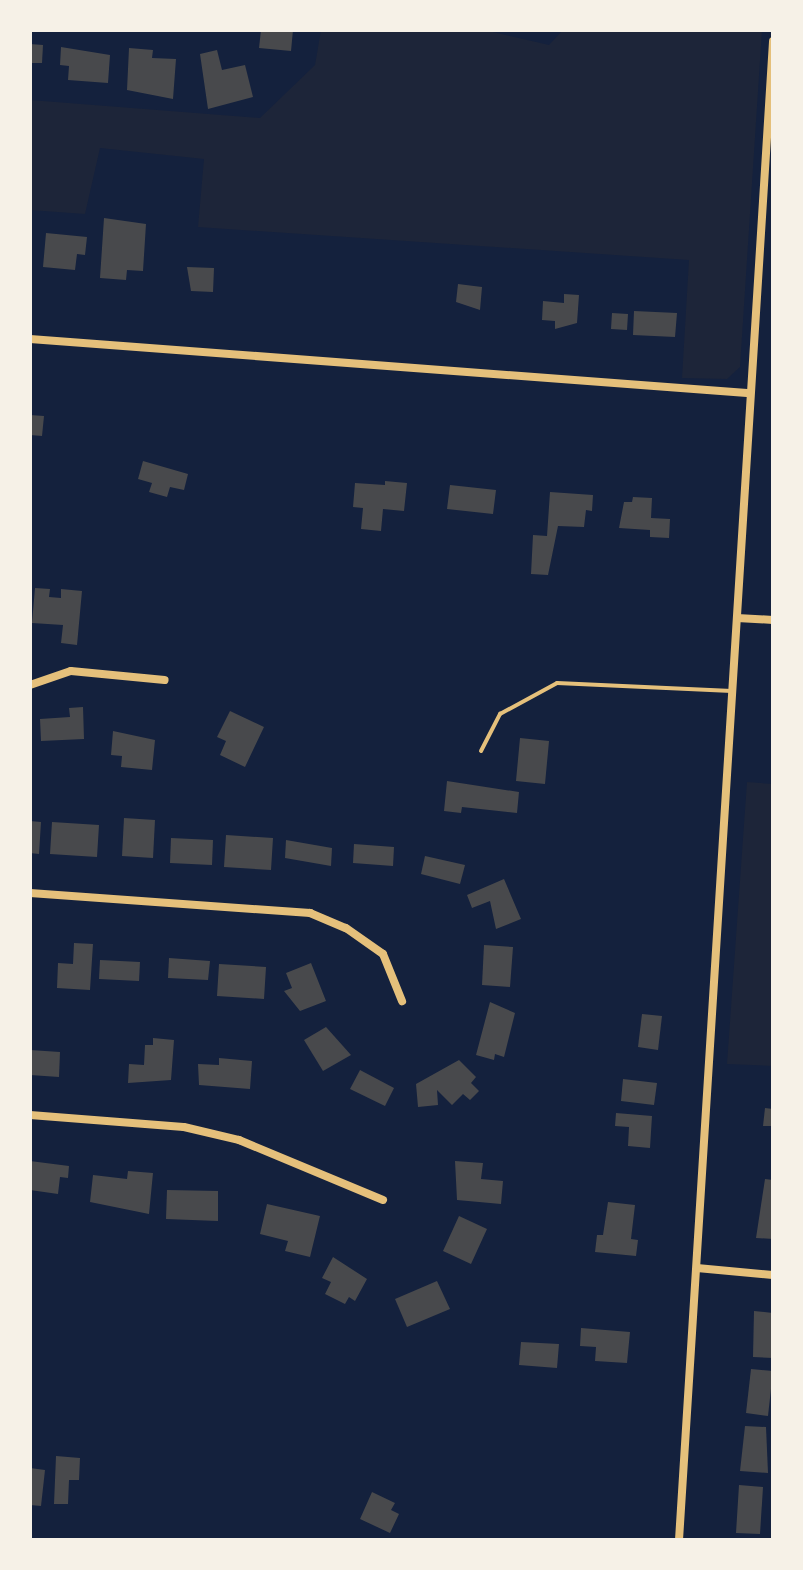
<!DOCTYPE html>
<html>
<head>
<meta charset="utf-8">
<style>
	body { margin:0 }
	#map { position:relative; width:803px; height:1570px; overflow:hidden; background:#14213d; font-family:"Golos Text",sans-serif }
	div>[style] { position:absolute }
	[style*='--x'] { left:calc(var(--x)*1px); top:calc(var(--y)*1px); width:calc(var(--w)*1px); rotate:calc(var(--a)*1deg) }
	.green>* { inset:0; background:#1d2539 }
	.building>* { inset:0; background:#48494c }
	.service>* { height:4px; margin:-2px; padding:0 2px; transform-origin:2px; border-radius:2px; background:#e5c07b }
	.minor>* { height:8px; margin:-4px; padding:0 4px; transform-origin:4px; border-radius:4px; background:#e5c07b }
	span { translate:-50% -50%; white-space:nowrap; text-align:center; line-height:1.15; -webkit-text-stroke:6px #f6f1e7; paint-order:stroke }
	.frame { position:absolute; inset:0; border:32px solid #f6f1e7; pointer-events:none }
</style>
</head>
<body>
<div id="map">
	<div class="green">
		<i style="clip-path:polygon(321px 30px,484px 30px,549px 45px,563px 30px,762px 30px,740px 367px,727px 379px,682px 378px,689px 260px,198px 227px,204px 159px,100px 148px,85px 214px,30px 210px,30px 100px,260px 118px,315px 65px)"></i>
		<i style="clip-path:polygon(747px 782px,773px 784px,773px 1066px,727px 1064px)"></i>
	</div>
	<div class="building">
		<i style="clip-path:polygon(261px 30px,293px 30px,291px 51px,259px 48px)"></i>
		<i style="clip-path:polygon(30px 44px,43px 45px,42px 63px,30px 63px)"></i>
		<i style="clip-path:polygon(61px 47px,110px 55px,108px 83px,68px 80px,69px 66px,60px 65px)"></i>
		<i style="clip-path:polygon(129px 48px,153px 50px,152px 58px,176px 59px,173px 99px,127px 90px)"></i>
		<i style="clip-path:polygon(217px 50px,222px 70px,245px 65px,253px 97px,208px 109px,200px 54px)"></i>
		<i style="clip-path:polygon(104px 218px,146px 224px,143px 271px,127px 270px,126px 280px,100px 278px)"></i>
		<i style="clip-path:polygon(46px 233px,87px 237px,85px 255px,77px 254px,75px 270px,43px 267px)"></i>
		<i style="clip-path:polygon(187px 267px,214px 268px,213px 292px,191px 291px)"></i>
		<i style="clip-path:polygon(458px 284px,482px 287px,480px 310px,456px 302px)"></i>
		<i style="clip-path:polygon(564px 294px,579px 295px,577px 323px,555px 329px,555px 321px,542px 320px,543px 301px,564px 303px)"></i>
		<i style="clip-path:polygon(634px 311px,677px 313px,675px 337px,633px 335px)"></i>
		<i style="clip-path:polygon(612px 313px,628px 314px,627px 330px,611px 329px)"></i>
		<i style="clip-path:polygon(30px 415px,44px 416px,42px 436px,30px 435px)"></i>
		<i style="clip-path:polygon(143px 461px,188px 474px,184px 490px,170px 487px,167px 497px,149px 492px,152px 483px,138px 479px)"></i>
		<i style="clip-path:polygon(385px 481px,407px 483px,404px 511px,383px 509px,381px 531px,361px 529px,363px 508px,353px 507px,355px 483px,385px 485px)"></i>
		<i style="clip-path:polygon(450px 485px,496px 490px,493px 514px,447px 509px)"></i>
		<i style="clip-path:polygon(550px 492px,593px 495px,592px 511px,586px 510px,584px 527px,558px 526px,548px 575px,531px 574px,533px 535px,547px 536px)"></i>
		<i style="clip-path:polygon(633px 497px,652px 498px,651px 518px,670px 519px,669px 538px,650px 537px,650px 530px,619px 528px,624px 502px,632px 502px)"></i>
		<i style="clip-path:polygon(35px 588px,50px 589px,49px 597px,61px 598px,61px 589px,82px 591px,77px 645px,61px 643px,63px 625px,32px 623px)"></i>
		<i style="clip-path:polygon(83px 707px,84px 739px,41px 741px,40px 719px,70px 717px,69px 708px)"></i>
		<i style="clip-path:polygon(230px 711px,264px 727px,245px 767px,220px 755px,226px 741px,217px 737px)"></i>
		<i style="clip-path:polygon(113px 731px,155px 740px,152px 770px,121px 767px,122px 756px,111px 755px)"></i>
		<i style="clip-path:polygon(520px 738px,549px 741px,545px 784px,516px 781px)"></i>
		<i style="clip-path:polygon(447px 781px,519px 792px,517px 813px,462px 807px,461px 813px,444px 811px)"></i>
		<i style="clip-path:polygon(124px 818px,155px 820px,153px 858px,122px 856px)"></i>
		<i style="clip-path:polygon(30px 821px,41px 822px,39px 854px,30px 853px)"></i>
		<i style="clip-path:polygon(52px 822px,99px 825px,97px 857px,50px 854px)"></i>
		<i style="clip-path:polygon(226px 835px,273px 838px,271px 870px,224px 867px)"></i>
		<i style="clip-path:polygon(171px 838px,213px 840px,212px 865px,170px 863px)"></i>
		<i style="clip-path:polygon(286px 840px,332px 848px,331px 866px,285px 858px)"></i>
		<i style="clip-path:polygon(354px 844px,394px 847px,393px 866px,353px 863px)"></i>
		<i style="clip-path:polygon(425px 856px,465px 865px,460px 884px,421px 874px)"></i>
		<i style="clip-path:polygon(504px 879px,521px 919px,496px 929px,490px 901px,472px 908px,467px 895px)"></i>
		<i style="clip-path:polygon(74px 943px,93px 944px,90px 990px,57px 988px,58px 963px,73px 964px)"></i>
		<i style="clip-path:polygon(484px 945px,513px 947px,510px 987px,482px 985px)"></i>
		<i style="clip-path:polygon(169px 958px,210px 961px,208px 980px,168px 978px)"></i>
		<i style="clip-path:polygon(100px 960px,140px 962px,139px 981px,99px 979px)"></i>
		<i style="clip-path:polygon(311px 963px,326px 1001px,300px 1011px,284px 991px,292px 988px,286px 973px)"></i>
		<i style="clip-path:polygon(219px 964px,266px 967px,264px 999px,217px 996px)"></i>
		<i style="clip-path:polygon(490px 1002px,515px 1013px,504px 1057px,495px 1054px,494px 1060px,476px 1055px)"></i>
		<i style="clip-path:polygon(642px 1014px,662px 1016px,658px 1050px,638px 1047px)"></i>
		<i style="clip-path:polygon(326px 1027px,351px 1055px,323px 1071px,304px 1040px)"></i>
		<i style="clip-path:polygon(153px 1038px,174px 1040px,171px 1080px,128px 1083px,129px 1064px,144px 1065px,145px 1045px,153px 1045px)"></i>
		<i style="clip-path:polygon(30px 1050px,60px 1052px,59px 1077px,30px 1075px)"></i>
		<i style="clip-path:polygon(219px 1058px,252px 1061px,250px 1089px,199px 1085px,198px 1064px,219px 1065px)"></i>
		<i style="clip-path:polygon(459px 1060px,476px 1077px,471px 1083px,479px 1091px,470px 1100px,463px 1094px,452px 1105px,437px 1090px,438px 1105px,418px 1107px,416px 1084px)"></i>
		<i style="clip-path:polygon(360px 1070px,394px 1088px,385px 1106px,350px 1089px)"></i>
		<i style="clip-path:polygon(623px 1079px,657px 1083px,654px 1105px,621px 1101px)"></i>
		<i style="clip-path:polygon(765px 1108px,773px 1109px,773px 1126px,763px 1126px)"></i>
		<i style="clip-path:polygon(616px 1113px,652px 1116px,650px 1148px,628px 1146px,629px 1127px,615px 1126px)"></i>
		<i style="clip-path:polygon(30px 1161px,69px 1166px,68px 1178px,60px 1177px,58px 1194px,30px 1190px)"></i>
		<i style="clip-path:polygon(455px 1161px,483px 1163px,481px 1179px,503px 1181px,501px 1204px,457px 1200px)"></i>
		<i style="clip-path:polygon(128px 1171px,153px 1173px,149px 1214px,90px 1202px,93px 1175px,127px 1179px)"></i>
		<i style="clip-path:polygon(765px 1179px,773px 1180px,773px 1239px,756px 1238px)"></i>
		<i style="clip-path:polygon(167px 1190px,218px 1191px,218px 1221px,166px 1219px)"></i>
		<i style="clip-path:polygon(608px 1202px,635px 1205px,631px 1239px,638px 1240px,636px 1256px,595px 1252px,597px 1235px,603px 1235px)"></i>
		<i style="clip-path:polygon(267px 1204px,320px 1216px,310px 1257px,285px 1251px,288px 1241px,260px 1234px)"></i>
		<i style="clip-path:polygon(459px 1216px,487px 1229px,471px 1264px,443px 1251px)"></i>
		<i style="clip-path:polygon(333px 1257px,367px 1279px,355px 1301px,349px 1297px,345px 1304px,325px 1294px,331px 1282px,322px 1278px)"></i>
		<i style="clip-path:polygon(437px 1281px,450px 1309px,407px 1327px,395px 1299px)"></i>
		<i style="clip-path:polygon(754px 1311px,773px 1313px,773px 1358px,753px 1357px)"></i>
		<i style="clip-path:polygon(581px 1328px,630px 1332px,627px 1363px,595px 1361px,596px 1347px,580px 1346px)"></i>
		<i style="clip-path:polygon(521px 1342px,559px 1344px,557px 1368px,519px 1365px)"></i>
		<i style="clip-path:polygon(751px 1369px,773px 1371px,768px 1416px,746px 1413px)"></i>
		<i style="clip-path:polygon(745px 1426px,766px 1427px,768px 1473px,740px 1471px)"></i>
		<i style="clip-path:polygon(56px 1456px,80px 1458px,79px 1480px,69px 1480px,68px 1504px,54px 1504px)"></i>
		<i style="clip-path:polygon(30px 1468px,45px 1470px,41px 1506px,30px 1505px)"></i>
		<i style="clip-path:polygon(739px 1485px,763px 1487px,760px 1534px,736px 1533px)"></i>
		<i style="clip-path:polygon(372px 1492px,395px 1503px,391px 1510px,399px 1514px,390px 1533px,360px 1519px)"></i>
	</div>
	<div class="service">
		<i style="--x:481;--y:751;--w:42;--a:-62.8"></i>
		<i style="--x:500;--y:714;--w:65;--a:-28.5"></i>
		<i style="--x:557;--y:683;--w:175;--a:2.6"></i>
	</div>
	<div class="minor">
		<i style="--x:30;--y:339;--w:719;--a:4.31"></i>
		<i style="--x:737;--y:618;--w:36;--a:3"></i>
		<i style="--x:30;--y:685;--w:43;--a:-18.9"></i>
		<i style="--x:71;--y:671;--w:94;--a:5.5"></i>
		<i style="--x:30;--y:893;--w:281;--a:4.1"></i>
		<i style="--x:310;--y:913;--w:39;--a:23"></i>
		<i style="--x:346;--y:928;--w:45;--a:35.1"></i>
		<i style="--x:383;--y:954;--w:51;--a:68"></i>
		<i style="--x:30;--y:1115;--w:154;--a:4.5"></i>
		<i style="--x:184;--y:1127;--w:57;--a:13.3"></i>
		<i style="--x:239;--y:1140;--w:156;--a:22.6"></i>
		<i style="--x:697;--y:1268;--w:76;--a:5.3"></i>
		<i style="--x:679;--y:1540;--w:1502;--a:-86.41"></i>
	</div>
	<div class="frame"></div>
</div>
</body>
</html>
